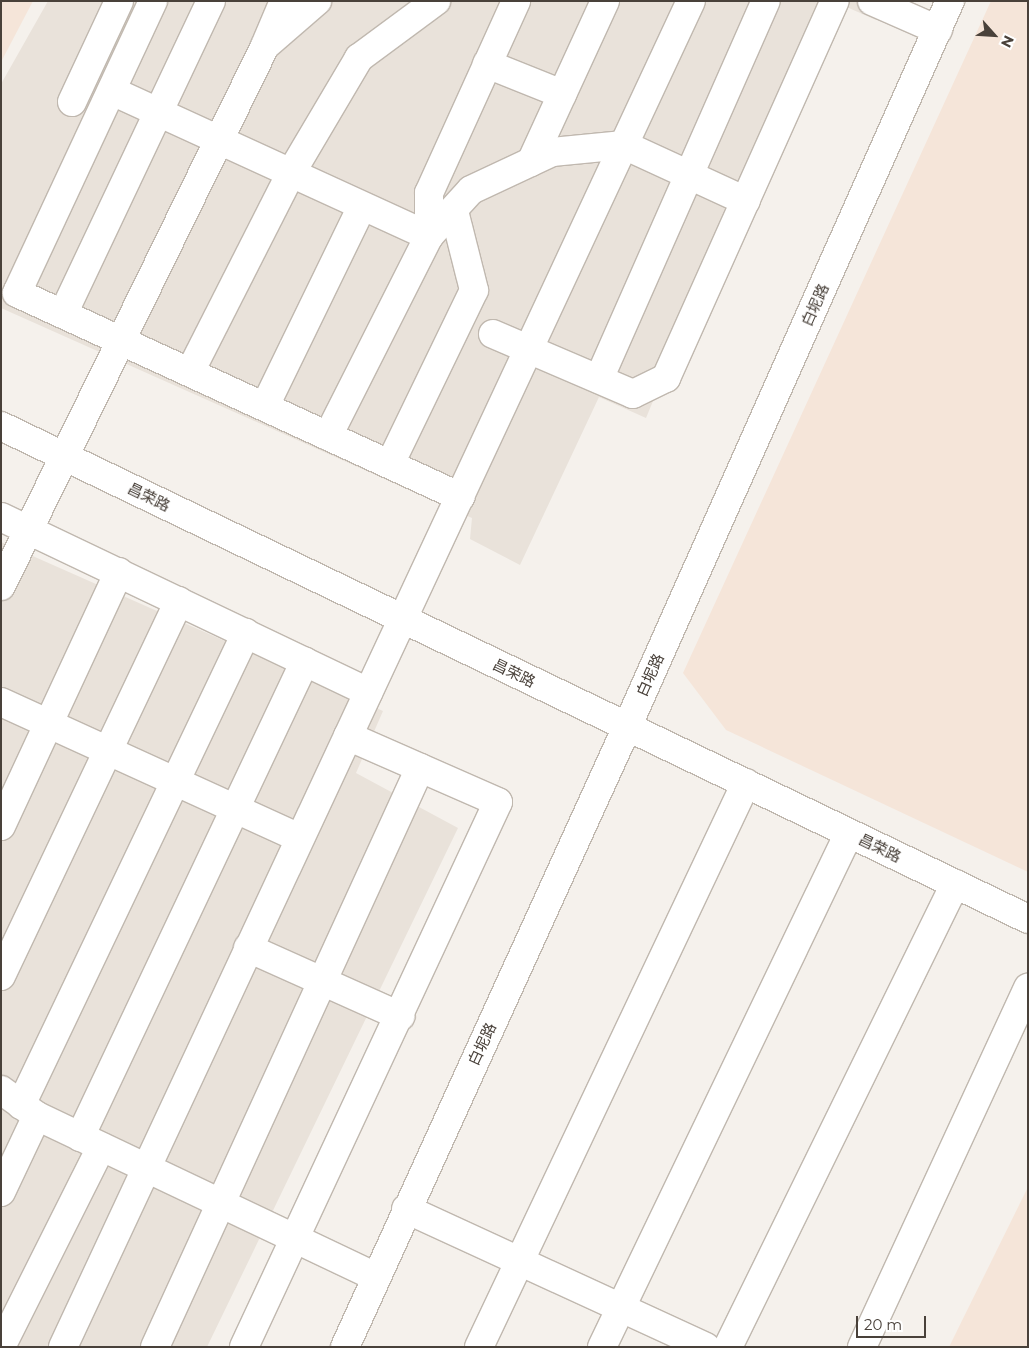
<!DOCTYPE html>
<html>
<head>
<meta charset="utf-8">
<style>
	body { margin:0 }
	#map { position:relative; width:1029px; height:1348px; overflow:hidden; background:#f5f1ec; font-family:Montserrat,"Noto Sans SC",sans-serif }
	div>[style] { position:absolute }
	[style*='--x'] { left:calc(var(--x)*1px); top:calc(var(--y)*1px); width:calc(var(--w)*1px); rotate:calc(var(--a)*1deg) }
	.residential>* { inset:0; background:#e9e2da }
	.commercial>* { inset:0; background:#f5e5d9 }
	.roads { filter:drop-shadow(1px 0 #c0b8af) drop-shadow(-1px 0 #c0b8af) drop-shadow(0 1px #c0b8af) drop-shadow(0 -1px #c0b8af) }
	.minor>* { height:28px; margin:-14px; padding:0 14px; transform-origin:14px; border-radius:14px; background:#fff }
	.tertiary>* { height:28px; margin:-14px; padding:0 14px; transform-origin:14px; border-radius:14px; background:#fff }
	span { translate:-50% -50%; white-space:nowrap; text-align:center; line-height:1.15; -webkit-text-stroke:4.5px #fff; paint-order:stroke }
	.street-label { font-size:15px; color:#49413a }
	.frame { position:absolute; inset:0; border:2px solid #49413a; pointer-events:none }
	.north { position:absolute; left:969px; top:10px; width:50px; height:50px; -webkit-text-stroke:4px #fff; paint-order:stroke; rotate:116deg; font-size:14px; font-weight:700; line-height:20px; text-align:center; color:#49413a }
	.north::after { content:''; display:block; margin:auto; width:18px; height:22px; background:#49413a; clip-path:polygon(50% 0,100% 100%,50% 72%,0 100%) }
	.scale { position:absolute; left:856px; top:1316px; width:70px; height:22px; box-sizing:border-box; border:2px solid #49413a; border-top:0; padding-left:6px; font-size:15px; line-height:18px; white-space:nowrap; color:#49413a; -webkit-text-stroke:4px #fff; paint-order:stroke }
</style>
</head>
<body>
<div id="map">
	<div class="residential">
		<i style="clip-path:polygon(48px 1px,819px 1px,646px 418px,599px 397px,520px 565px,470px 539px,472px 518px,1px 308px,1px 84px)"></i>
		<i style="clip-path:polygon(833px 1px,884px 1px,876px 20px)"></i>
		<i style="clip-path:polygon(1px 542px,383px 711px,356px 773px,458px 828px,207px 1347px,1px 1347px)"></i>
	</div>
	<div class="commercial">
		<i style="clip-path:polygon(1px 1px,33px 1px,1px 62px)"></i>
		<i style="clip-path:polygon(991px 1px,1028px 1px,1028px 872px,726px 730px,683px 673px)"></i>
		<i style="clip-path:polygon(1028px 1187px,1028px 1347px,949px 1347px)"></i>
	</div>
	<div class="roads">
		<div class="minor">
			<i style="--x:153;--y:1;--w:322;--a:115"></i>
			<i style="--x:17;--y:293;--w:488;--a:24.7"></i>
			<i style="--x:872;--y:1;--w:72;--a:23.7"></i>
			<i style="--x:267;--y:41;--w:43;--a:-67"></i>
			<i style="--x:487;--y:64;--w:81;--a:21.8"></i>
			<i style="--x:112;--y:91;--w:349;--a:24.6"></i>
			<i style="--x:429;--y:236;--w:43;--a:-90"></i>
			<i style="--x:429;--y:193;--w:211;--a:-65.6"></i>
			<i style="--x:72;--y:102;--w:111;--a:-65"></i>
			<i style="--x:531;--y:162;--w:177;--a:-65.3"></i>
			<i style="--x:63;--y:314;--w:346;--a:-64.7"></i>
			<i style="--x:493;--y:334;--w:152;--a:23.2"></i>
			<i style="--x:633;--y:394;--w:37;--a:-26"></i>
			<i style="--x:666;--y:378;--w:413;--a:-65.9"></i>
			<i style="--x:190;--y:372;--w:223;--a:-63.1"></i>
			<i style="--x:291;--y:173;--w:134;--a:-59.4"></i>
			<i style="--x:359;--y:58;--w:96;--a:-36.5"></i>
			<i style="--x:599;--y:379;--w:413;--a:-66.2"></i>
			<i style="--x:265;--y:406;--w:222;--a:-64.1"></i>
			<i style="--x:328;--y:436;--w:224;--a:-63.2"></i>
			<i style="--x:429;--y:236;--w:62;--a:-47.6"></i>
			<i style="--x:471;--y:190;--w:89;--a:-25.1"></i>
			<i style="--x:552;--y:152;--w:72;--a:-5.6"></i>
			<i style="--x:624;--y:145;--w:134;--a:24.7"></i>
			<i style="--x:390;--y:464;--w:193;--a:-64.2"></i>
			<i style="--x:474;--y:290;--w:81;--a:-104.2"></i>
			<i style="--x:1;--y:517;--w:407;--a:25.5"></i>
			<i style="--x:1;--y:586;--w:601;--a:-63.95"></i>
			<i style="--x:265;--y:46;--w:69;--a:-40.9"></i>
			<i style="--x:1;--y:702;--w:328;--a:24.5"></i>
			<i style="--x:1;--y:826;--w:280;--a:-65.1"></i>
			<i style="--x:248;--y:948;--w:167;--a:24.1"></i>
			<i style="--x:1;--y:976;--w:415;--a:-64.6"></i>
			<i style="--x:1;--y:1090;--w:44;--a:35.8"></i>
			<i style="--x:37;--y:1116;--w:375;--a:25.4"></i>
			<i style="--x:21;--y:1105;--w:523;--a:-64.51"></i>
			<i style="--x:80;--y:1137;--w:526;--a:-64.7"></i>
			<i style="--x:1;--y:1192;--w:84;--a:-64.7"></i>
			<i style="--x:406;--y:1209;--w:330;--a:24.7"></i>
			<i style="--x:1;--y:1347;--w:224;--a:-63.4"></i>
			<i style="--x:63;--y:1347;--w:1485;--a:-64.99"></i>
			<i style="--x:155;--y:1347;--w:637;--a:-65.41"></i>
			<i style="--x:244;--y:1347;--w:601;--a:-65.01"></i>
			<i style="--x:498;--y:802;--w:164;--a:-156.3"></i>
			<i style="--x:479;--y:1347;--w:624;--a:-64.67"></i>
			<i style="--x:602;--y:1347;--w:570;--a:-64.33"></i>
			<i style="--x:728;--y:1347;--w:516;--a:-63.88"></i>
			<i style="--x:862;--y:1347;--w:396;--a:-65.2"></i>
		</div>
		<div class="tertiary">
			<i style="--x:1;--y:426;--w:1139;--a:25.64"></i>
			<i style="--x:345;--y:1347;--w:681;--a:-65.54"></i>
			<i style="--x:627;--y:727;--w:795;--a:-66.02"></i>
		</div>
	</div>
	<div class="street-label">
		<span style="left:815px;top:305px;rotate:-66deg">白坭路</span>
		<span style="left:149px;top:497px;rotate:26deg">昌荣路</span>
		<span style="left:514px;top:673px;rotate:26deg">昌荣路</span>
		<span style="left:650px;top:675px;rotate:-66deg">白坭路</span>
		<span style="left:880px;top:848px;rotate:26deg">昌荣路</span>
		<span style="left:482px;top:1044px;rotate:-65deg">白坭路</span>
	</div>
	<div class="frame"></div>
	<div class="north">N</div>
	<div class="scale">20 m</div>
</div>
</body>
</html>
